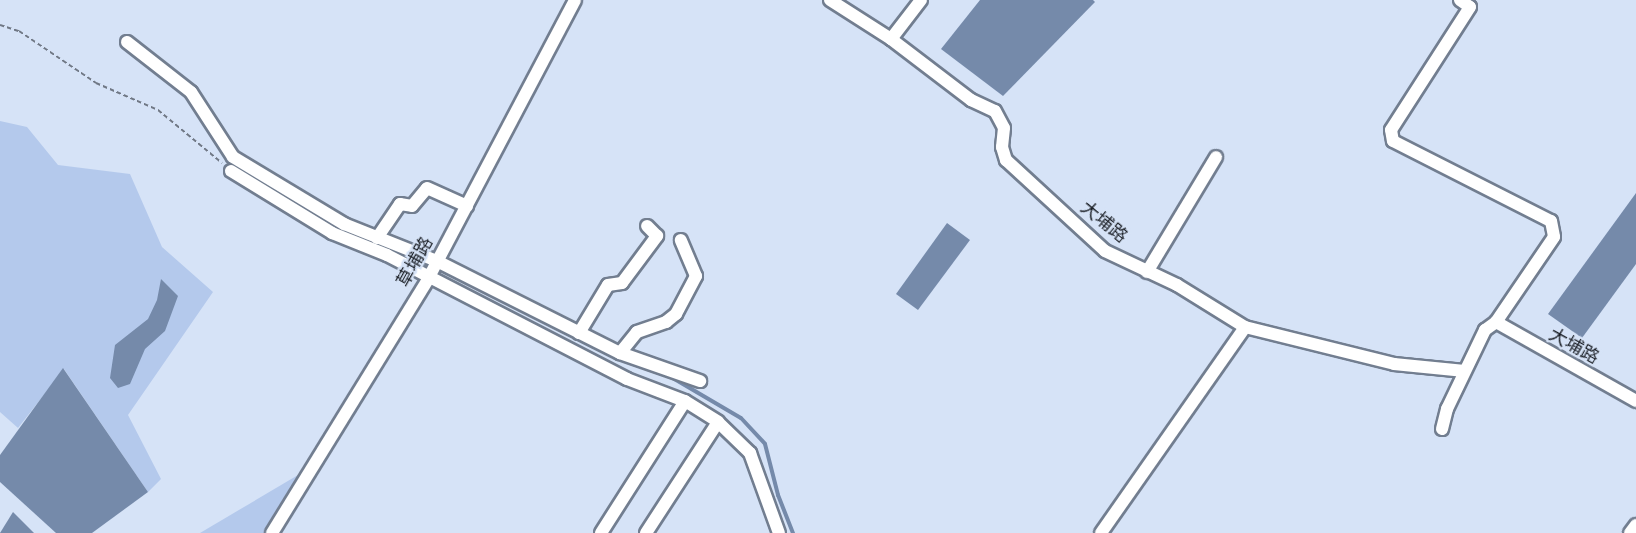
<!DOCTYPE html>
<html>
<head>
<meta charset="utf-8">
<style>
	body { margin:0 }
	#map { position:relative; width:1636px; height:533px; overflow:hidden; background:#d6e3f7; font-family:Figtree,"Noto Sans TC",sans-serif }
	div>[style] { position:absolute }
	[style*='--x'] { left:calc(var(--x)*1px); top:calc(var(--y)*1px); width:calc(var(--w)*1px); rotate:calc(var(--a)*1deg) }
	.green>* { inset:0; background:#b4c9ec }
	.water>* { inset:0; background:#758aaa }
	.stream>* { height:4px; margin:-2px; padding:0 2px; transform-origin:2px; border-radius:2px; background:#758aaa }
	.path>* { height:2px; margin-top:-1px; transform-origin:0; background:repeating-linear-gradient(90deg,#707885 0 4.5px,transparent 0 7.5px) }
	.roads { filter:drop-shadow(2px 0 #727e90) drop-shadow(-2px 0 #727e90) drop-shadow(0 2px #727e90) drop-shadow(0 -2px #727e90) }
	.minor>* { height:12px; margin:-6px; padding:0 6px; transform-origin:6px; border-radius:6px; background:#fff }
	span { translate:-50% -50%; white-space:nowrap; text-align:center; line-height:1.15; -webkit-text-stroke:4.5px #d6e3f7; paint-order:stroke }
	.street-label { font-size:18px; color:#1c2027 }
</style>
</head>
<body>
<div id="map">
	<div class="green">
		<i style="clip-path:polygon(0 121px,27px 127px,58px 165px,130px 174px,162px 247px,213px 292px,128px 415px,161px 479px,148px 492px,64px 369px,18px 428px,0 412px)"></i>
		<i style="clip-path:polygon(315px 465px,272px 533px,200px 533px)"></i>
	</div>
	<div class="water">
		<i style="clip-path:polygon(980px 0,1093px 0,1095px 2px,1003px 96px,941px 49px)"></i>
		<i style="clip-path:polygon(1636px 193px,1636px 264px,1582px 338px,1548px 314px)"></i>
		<i style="clip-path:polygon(947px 223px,970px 240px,918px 310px,896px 294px)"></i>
		<i style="clip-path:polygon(161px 279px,178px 296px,165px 331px,145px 349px,130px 384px,118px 388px,110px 378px,115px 345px,148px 319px,157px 300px)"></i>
		<i style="clip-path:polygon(63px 368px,148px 492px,92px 533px,56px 533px,0 482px,0 455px)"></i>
		<i style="clip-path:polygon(13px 512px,34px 533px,0 533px)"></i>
	</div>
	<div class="stream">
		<i style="--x:502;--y:300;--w:103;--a:27.1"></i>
		<i style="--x:671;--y:377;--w:81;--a:30.4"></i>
		<i style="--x:741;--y:418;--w:35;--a:47"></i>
		<i style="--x:765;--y:444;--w:53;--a:75.7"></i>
		<i style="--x:778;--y:495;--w:41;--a:68.5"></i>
	</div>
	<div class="path">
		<i style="--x:0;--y:25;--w:20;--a:18"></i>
		<i style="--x:19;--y:31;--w:93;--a:34"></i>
		<i style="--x:96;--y:83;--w:68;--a:23.5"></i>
		<i style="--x:158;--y:110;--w:83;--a:39.6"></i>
	</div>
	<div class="roads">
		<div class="minor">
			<i style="--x:830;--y:0;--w:72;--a:32.6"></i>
			<i style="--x:891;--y:39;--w:101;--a:37.3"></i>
			<i style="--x:971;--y:100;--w:26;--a:25"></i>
			<i style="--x:995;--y:111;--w:19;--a:62"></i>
			<i style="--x:1004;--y:128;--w:19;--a:96"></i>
			<i style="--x:1002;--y:147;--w:14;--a:73"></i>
			<i style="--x:1006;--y:160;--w:134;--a:42.6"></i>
			<i style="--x:1105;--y:251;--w:80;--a:25.3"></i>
			<i style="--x:1177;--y:285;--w:80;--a:31.7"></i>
			<i style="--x:1245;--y:327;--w:154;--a:13.9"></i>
			<i style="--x:1394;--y:364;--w:71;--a:5.6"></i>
			<i style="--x:1460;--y:0;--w:12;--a:35"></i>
			<i style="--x:1470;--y:7;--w:146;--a:122.7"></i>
			<i style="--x:1391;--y:130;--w:11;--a:80"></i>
			<i style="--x:1393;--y:141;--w:177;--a:26.9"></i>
			<i style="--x:1551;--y:221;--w:16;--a:79"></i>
			<i style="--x:1554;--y:237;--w:103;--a:124.3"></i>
			<i style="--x:1496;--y:322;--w:161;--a:29.4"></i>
			<i style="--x:891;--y:39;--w:49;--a:-52.4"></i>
			<i style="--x:127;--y:42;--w:81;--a:38"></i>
			<i style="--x:191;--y:92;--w:77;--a:57.1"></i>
			<i style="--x:233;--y:157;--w:130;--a:31.1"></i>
			<i style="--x:344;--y:224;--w:100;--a:21.7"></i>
			<i style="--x:437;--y:261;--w:205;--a:26.7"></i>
			<i style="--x:620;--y:353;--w:85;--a:19.3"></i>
			<i style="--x:231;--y:171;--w:119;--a:31.5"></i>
			<i style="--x:332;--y:233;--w:59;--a:21.8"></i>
			<i style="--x:387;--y:255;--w:270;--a:27.3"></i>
			<i style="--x:627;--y:379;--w:62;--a:20.8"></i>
			<i style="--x:685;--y:401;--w:39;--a:32"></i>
			<i style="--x:718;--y:422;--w:45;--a:44.1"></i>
			<i style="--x:750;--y:453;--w:85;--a:70.1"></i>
			<i style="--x:377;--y:238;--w:41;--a:-55.9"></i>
			<i style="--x:400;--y:204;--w:12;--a:9"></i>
			<i style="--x:412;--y:206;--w:23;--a:-50"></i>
			<i style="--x:427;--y:188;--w:44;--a:24.2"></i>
			<i style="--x:1147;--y:272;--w:134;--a:-59"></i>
			<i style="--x:579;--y:333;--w:56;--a:-58.9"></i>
			<i style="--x:608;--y:285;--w:14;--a:-8"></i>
			<i style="--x:622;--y:283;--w:59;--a:-53.3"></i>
			<i style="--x:657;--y:236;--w:14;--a:-135"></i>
			<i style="--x:620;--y:353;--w:27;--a:-51"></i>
			<i style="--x:637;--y:332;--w:31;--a:-19"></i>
			<i style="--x:666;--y:322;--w:13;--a:-39"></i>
			<i style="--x:676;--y:314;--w:43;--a:-62.2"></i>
			<i style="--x:696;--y:276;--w:39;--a:-113"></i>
			<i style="--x:1442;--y:429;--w:21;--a:-76"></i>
			<i style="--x:1447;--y:409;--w:88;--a:-64.3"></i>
			<i style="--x:1485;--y:330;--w:14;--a:-36"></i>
			<i style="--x:272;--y:533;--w:298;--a:-58.4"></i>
			<i style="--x:428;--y:279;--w:315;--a:-62.2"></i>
			<i style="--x:601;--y:533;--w:156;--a:-57.5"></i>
			<i style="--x:646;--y:533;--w:132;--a:-57"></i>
			<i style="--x:1101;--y:533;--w:251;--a:-55"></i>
			<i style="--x:1630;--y:533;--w:10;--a:-53"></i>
		</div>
	</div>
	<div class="street-label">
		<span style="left:1104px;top:222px;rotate:39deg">大埔路</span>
		<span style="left:415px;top:262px;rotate:-61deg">草埔路</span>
		<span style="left:1574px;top:346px;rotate:29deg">大埔路</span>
	</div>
</div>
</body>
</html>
